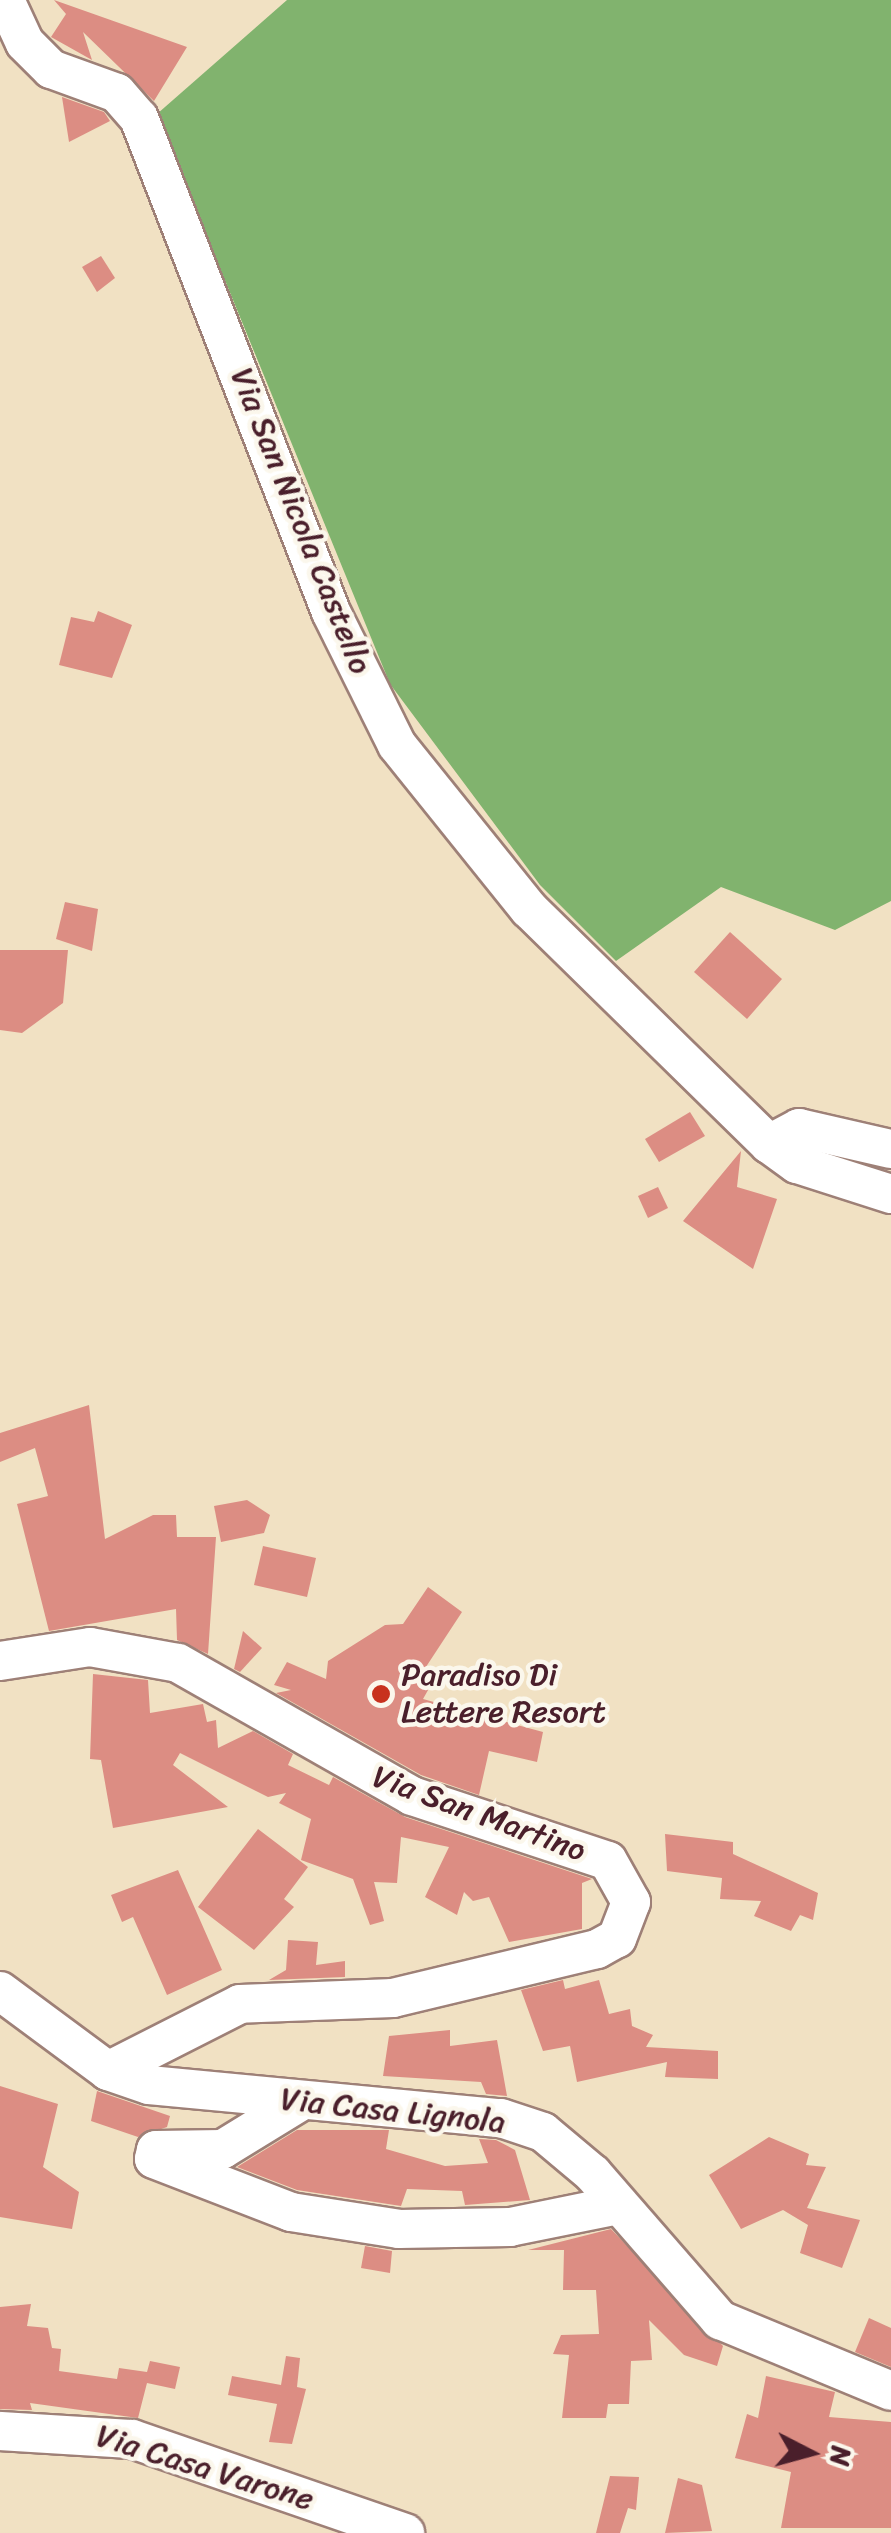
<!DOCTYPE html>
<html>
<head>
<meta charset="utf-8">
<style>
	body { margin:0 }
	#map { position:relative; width:891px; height:2533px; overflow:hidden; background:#f1e1c3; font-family:Sriracha,sans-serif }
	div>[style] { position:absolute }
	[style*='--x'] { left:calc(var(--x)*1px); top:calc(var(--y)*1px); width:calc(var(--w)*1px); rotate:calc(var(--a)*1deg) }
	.forest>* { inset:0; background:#81b36e }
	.building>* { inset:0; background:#dc8d83 }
	.roads { filter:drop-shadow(2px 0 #9e8077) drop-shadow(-2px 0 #9e8077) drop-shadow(0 2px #9e8077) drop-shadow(0 -2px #9e8077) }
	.minor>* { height:38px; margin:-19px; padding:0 19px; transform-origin:19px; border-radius:19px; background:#fff }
	.dots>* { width:28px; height:28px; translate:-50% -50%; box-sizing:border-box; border:5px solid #fbf7ec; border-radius:50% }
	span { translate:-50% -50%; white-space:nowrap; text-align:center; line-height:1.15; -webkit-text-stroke:9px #fbf7ec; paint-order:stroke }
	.street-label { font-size:32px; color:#4a1f2b }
	.poi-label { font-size:32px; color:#4a1f2b }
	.left { translate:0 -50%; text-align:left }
	.north { position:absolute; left:761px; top:2403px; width:100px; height:100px; -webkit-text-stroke:8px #fbf7ec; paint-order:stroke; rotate:96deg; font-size:28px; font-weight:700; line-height:40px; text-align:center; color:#4a1f2b }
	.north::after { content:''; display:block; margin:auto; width:35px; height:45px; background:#4a1f2b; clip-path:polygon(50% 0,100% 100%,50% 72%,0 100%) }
</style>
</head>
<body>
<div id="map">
	<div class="forest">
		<i style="clip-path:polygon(287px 0,891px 0,891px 901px,835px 930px,721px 887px,616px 961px,540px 885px,390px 684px,157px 114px)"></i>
	</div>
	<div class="building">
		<i style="clip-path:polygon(54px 0,187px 47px,154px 101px,83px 32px,92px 60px,51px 37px,66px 14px)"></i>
		<i style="clip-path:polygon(62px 97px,104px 112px,110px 121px,69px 142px)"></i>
		<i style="clip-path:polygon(101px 256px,115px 278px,97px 292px,82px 267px)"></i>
		<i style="clip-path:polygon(98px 611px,132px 625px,112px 678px,59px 665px,71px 617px,94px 622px)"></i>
		<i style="clip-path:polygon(65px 902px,98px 909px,92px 951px,56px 939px)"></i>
		<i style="clip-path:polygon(730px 932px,782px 979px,747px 1019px,694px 972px)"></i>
		<i style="clip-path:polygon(0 950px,68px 950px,63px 1003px,22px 1033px,0 1030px)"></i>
		<i style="clip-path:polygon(690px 1112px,705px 1136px,659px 1162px,645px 1139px)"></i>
		<i style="clip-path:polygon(741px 1151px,737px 1187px,777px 1199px,753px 1269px,683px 1221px)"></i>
		<i style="clip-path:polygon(658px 1187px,668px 1208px,648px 1218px,638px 1196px)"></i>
		<i style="clip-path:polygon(89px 1405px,105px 1539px,153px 1515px,176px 1515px,177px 1537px,216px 1537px,208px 1654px,177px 1640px,176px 1609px,49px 1631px,17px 1504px,48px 1496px,35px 1448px,0 1462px,0 1433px)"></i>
		<i style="clip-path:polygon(247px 1500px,270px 1515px,264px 1533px,221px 1542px,214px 1506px)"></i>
		<i style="clip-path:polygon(263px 1546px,316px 1558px,307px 1597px,254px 1585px)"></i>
		<i style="clip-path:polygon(428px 1587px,462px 1612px,420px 1676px,432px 1683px,423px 1699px,543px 1732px,537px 1762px,489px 1751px,479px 1795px,421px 1775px,276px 1693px,291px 1690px,274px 1685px,287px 1662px,326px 1679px,328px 1661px,385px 1625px,403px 1624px)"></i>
		<i style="clip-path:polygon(243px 1631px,262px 1648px,240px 1672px,234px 1669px)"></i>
		<i style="clip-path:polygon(93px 1674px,148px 1680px,150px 1713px,203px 1704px,207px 1722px,216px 1720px,218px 1748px,253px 1731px,293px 1754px,288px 1765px,329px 1785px,333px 1777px,405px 1817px,592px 1879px,582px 1883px,582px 1929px,509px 1942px,489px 1897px,473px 1901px,464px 1892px,457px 1915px,425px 1897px,449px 1847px,401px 1837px,397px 1883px,374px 1882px,384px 1921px,370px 1925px,353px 1879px,301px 1860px,311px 1819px,279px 1803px,286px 1793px,268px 1797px,180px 1753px,173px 1765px,228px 1807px,113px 1828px,101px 1760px,90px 1759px)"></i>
		<i style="clip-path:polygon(258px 1829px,308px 1867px,284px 1899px,294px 1907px,254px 1950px,198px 1907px)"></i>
		<i style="clip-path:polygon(665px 1834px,733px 1842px,733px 1854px,818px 1893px,813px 1920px,800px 1915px,791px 1931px,754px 1916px,761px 1901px,720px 1899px,722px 1878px,667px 1871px)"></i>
		<i style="clip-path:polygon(178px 1870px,222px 1970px,167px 1995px,133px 1917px,122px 1922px,111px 1895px)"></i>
		<i style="clip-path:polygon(288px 1940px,318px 1942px,316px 1965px,345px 1961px,345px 1977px,269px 1980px,286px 1970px)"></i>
		<i style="clip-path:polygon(563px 1980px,565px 1989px,599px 1980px,609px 2014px,630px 2009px,632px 2026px,653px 2035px,646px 2047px,718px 2051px,718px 2079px,665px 2077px,667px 2062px,577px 2082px,570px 2046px,543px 2051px,521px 1990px)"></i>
		<i style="clip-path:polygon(450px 2030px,450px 2046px,497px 2040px,507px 2096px,486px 2094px,481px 2082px,383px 2076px,389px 2036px)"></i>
		<i style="clip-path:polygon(0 2086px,58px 2104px,43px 2167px,79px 2192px,72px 2229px,0 2217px)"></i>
		<i style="clip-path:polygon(97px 2091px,170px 2116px,167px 2127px,138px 2137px,91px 2121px)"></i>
		<i style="clip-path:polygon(297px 2130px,389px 2130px,386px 2149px,445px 2166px,488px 2163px,479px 2139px,496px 2140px,515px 2150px,530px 2200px,465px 2205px,462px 2191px,407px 2189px,401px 2206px,297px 2190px,237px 2167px)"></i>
		<i style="clip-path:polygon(769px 2137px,809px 2154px,806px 2165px,826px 2167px,807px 2208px,860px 2220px,842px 2268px,800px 2253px,808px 2225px,783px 2210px,741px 2229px,709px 2175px)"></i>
		<i style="clip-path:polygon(611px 2229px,723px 2346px,717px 2366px,684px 2355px,649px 2320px,652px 2360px,631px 2361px,629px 2404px,608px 2404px,606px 2418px,562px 2418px,569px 2355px,553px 2354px,561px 2335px,599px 2334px,596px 2290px,563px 2290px,564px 2250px,528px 2250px)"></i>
		<i style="clip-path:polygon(365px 2246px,392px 2251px,390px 2273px,361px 2268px)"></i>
		<i style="clip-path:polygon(31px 2304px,27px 2326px,48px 2328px,52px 2348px,61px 2349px,59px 2371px,117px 2379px,119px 2368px,147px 2372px,150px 2361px,180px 2367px,175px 2389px,147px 2383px,138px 2418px,30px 2403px,32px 2410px,0 2409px,0 2307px)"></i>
		<i style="clip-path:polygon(869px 2318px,891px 2328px,891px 2367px,855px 2352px)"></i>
		<i style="clip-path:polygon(286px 2356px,300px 2358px,297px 2387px,306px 2389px,292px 2444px,269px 2442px,277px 2404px,228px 2395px,232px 2376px,281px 2385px)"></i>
		<i style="clip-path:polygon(766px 2376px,835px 2392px,829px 2417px,891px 2422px,891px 2528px,781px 2528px,791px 2472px,735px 2458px,747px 2414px,758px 2418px)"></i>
		<i style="clip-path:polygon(610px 2476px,639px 2477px,636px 2510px,628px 2508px,620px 2533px,596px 2533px)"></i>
		<i style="clip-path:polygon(678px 2478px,702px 2485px,712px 2531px,665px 2533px)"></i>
	</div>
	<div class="roads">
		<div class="minor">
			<i style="--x:5;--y:0;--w:47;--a:65.1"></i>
			<i style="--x:25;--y:43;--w:37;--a:45"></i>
			<i style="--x:51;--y:69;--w:70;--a:20"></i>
			<i style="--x:117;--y:93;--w:33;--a:49"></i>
			<i style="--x:139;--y:118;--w:530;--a:68.76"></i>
			<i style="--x:331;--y:612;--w:148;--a:63.6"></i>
			<i style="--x:397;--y:745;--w:211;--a:51.2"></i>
			<i style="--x:529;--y:909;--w:336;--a:44.4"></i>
			<i style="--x:769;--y:1144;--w:34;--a:36"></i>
			<i style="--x:797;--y:1164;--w:99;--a:17.7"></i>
			<i style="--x:769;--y:1144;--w:34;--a:-28"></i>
			<i style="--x:799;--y:1128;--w:94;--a:12.9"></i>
			<i style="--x:0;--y:1661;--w:91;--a:-8.8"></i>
			<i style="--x:90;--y:1647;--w:89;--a:10.3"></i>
			<i style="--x:178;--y:1663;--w:269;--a:29.6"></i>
			<i style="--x:412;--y:1796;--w:206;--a:18.3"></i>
			<i style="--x:608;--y:1861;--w:47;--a:60.7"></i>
			<i style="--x:631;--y:1902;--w:39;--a:111"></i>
			<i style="--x:617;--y:1938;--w:23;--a:151"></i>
			<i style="--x:597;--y:1949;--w:210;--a:166.5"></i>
			<i style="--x:393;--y:1998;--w:153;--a:177.8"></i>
			<i style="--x:240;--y:2004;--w:148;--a:153.1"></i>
			<i style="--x:0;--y:1991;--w:134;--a:36.5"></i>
			<i style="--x:108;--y:2071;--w:43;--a:18.9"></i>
			<i style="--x:149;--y:2085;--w:354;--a:5.4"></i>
			<i style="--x:501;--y:2118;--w:44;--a:18.4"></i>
			<i style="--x:543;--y:2132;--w:65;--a:40"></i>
			<i style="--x:593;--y:2174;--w:194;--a:49"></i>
			<i style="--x:720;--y:2320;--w:185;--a:22.5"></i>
			<i style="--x:298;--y:2103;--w:88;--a:148.5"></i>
			<i style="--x:223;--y:2149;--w:67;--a:179.1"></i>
			<i style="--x:156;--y:2150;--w:9;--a:103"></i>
			<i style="--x:154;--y:2159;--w:147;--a:21.1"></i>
			<i style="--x:291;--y:2212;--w:109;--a:8.9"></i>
			<i style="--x:399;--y:2229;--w:111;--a:-1"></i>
			<i style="--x:510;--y:2227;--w:110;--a:-11.5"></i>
			<i style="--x:0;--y:2431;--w:132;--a:3.5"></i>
			<i style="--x:132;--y:2439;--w:289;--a:19"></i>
		</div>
	</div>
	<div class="dots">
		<i style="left:381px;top:1694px;background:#c8321e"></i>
	</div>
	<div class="street-label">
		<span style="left:301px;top:521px;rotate:68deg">Via San Nicola Castello</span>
		<span style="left:479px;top:1814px;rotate:20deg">Via San Martino</span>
		<span style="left:393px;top:2111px;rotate:6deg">Via Casa Lignola</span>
		<span style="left:205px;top:2468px;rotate:17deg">Via Casa Varone</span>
	</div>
	<div class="poi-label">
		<span class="left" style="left:401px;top:1694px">Paradiso Di<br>Lettere Resort</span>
	</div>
	<div class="north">N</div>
</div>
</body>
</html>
